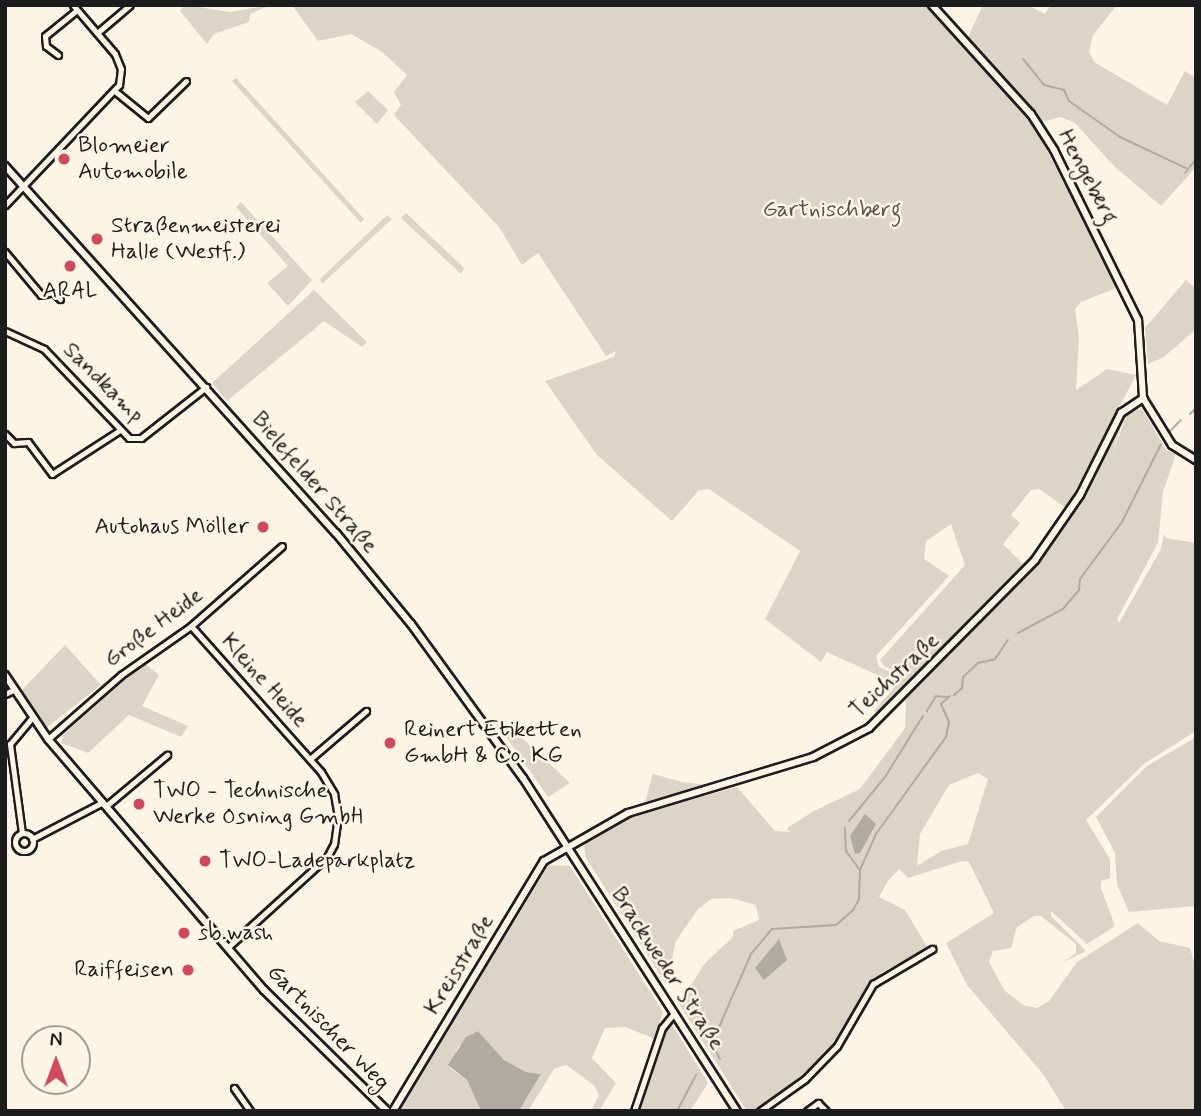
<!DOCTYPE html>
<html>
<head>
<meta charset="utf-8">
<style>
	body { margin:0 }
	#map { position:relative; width:1201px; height:1116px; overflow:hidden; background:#fcf5e5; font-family:Mynerve,sans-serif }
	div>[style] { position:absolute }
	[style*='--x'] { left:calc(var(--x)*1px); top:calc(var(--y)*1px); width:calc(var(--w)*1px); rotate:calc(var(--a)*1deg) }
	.green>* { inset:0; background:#dbd5c8 }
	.water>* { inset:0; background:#b0aba1 }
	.stream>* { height:2px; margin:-1px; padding:0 1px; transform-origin:1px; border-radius:1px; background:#b0aba1 }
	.roads { filter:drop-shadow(2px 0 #1c1c1c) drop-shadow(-2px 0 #1c1c1c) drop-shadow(0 2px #1c1c1c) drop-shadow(0 -2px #1c1c1c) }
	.minor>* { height:5px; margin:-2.5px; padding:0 2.5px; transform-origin:2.5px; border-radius:2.5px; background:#fcf5e5 }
	.minor>.ring { margin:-2.5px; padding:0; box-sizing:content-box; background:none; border:5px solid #fcf5e5; border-radius:50% }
	.tertiary>* { height:6px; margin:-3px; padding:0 3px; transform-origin:3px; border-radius:3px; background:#fcf5e5 }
	.dots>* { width:19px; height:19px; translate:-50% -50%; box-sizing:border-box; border:4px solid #fcf5e5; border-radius:50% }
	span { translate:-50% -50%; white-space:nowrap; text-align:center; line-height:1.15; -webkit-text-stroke:5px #fcf5e5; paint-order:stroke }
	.poi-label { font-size:23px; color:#1c1c1c }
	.left { translate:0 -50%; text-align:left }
	.right { translate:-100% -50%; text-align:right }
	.street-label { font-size:23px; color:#1c1c1c }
	.park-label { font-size:23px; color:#555450 }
	.frame { position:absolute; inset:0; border:7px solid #1c1c1c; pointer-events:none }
	.north { position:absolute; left:21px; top:1025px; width:70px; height:70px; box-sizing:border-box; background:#fcf5e5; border:2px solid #a29e95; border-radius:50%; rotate:0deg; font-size:19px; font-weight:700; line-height:28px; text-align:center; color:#1c1c1c }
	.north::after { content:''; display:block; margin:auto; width:24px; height:32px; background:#d1495b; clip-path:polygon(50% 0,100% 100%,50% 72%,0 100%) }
</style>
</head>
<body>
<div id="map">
	<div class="green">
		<i style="clip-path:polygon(185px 5px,230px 12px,271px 5px,250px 14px,249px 22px,214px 34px,207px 44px,180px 11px)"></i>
		<i style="clip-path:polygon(evenodd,292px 5px,929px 5px,1031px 120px,1119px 287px,1081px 302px,1075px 309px,1079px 337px,1076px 390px,1107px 369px,1136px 375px,1066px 508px,1039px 489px,1031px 490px,1011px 515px,1020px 523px,1003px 544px,1025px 566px,1008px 585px,1014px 589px,1064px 527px,1124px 416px,1112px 456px,1127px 413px,1142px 409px,1166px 450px,1175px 454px,1174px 460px,1163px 492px,1158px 543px,1117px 619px,1119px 623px,1161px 549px,1164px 534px,1166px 538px,1196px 543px,1196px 731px,1145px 763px,1086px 820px,1110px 859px,1110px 878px,1101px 881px,1101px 888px,1115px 926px,1087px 944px,1051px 911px,1051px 916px,1086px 951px,1062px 963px,1076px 953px,1076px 944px,1041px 916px,1034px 916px,1017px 927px,1011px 948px,993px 951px,989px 962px,1005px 991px,1023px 1005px,1037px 1008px,1049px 1001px,1077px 962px,1138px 923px,1159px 941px,1190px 948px,1196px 970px,1196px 1111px,1066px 1111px,1043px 1074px,967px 985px,946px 943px,994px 913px,969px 862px,962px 861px,908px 878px,899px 869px,888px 881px,879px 897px,905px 910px,928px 948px,882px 972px,826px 1056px,756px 1111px,747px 1111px,679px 1004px,705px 963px,733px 937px,733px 931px,759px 920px,756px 905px,731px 898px,711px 899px,698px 909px,676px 941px,666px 984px,586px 858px,584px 846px,593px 834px,629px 816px,737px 787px,775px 831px,790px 832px,787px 828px,814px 811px,860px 789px,905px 728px,906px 701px,901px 696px,878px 714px,874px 711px,897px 684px,827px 652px,821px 662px,765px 619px,800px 551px,796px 548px,709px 489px,699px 490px,672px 521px,597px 455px,545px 381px,614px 357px,616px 351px,606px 356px,538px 253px,522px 265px,499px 227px,394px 115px,401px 105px,394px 92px,407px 75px,381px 51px,351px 34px,318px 41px,292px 5px,951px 524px,965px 565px,880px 660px,885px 667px,905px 674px,903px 678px,879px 667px,876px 656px,949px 576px,924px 559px,926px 541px,951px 524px,292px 5px,978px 773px,988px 779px,968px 844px,941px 851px,917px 866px,920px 834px,949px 785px,978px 773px)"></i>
		<i style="clip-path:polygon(983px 5px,1028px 5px,1045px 14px,1051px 5px,1117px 5px,1093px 35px,1089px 52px,1094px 62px,1167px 105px,1185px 71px,1196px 78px,1196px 167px,1161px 206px,1114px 166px,1075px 123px,1061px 117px,1041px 122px,967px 39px)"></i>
		<i style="clip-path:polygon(236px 78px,364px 219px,361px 223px,232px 81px)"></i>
		<i style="clip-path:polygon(368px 91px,388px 110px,377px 124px,355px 102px)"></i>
		<i style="clip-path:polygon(241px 202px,312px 280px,288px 306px,267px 283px,288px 266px,236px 207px)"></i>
		<i style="clip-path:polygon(406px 213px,464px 268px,461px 274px,401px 218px)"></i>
		<i style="clip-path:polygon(387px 215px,392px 219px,322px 284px,320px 279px)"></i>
		<i style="clip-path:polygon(1186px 280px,1196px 289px,1196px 329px,1164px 357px,1148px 364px,1145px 328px)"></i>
		<i style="clip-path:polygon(314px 290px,367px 342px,362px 347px,324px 321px,227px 401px,212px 383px)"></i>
		<i style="clip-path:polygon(65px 645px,101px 685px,46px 728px,20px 692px)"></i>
		<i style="clip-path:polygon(144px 663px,159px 675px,142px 706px,188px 726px,181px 737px,129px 715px,88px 753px,61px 743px,64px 734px)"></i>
		<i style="clip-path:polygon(502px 720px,503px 720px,570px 783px,548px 797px,498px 725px)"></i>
		<i style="clip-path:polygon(1196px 737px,1196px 906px,1129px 912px,1117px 885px,1115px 853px,1096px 817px,1147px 766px)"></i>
		<i style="clip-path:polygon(653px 774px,682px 782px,709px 785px,645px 802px)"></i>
		<i style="clip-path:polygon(549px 865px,570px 866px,663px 1012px,655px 1039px,625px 1027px,605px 1028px,592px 1058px,616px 1083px,599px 1111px,591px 1111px,599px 1095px,594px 1085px,566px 1065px,554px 1069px,528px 1111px,519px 1111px,541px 1074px,526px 1072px,504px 1060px,478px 1031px,458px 1047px,450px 1068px,467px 1080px,481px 1111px,398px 1111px)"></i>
		<i style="clip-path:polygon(671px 1023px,708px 1083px,690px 1111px,636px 1111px,663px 1031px)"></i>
	</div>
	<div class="water">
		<i style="clip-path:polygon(865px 814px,876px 824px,860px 853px,855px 854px,850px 836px)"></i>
		<i style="clip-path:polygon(779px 939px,787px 960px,764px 980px,755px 968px)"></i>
		<i style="clip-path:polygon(478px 1031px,504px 1060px,526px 1072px,541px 1074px,519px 1111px,481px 1111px,467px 1080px,448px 1065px,466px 1037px)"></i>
	</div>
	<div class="stream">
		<i style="--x:1023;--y:59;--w:33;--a:51"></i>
		<i style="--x:1044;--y:85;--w:21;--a:14"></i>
		<i style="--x:1064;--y:90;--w:12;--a:66"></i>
		<i style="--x:1069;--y:101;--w:62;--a:35.2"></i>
		<i style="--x:1120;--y:137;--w:73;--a:25.2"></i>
		<i style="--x:1185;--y:173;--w:18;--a:-52"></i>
		<i style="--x:1190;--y:414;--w:8;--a:-45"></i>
		<i style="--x:1168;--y:433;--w:18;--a:-45"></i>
		<i style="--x:1018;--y:633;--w:51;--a:-28.1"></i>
		<i style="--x:1063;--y:609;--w:25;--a:-50"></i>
		<i style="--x:1079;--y:590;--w:11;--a:-85"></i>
		<i style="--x:1080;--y:579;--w:71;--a:-53.6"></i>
		<i style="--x:1122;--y:522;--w:87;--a:-63.4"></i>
		<i style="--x:954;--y:695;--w:11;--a:-41"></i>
		<i style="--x:962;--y:688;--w:11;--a:-85"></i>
		<i style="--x:963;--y:677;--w:21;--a:-43"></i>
		<i style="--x:978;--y:663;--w:17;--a:-13"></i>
		<i style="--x:995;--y:659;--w:23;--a:-56"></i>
		<i style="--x:927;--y:711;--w:17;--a:-59"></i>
		<i style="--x:936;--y:696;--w:11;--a:5"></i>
		<i style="--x:849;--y:821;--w:57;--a:-50.7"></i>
		<i style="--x:885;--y:777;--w:72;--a:-58.1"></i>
		<i style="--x:845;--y:828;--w:23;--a:88"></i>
		<i style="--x:846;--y:851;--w:24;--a:54"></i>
		<i style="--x:720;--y:1059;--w:18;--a:-117"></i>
		<i style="--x:712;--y:1043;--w:97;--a:-66.3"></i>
		<i style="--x:751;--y:954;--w:33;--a:-50"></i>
		<i style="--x:772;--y:929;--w:64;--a:-3.6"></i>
		<i style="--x:836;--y:925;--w:23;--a:-41"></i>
		<i style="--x:853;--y:910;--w:13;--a:-61"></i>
		<i style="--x:859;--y:899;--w:29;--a:-88"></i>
		<i style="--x:860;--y:870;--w:39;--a:-66"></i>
		<i style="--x:876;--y:834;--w:120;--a:-54.2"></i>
		<i style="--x:946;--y:737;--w:15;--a:-79"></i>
		<i style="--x:949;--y:722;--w:20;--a:-114"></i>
		<i style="--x:941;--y:704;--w:12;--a:-42"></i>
		<i style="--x:677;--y:1111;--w:41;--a:-62.2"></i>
	</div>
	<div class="roads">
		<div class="minor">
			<i style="--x:97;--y:33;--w:43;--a:-40.3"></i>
			<i style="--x:58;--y:55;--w:15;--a:-143"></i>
			<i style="--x:46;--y:46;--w:10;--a:-96"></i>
			<i style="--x:45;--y:36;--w:41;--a:-39.1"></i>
			<i style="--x:116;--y:92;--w:41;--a:39.1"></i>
			<i style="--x:148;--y:118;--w:53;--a:-44.2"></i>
			<i style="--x:5;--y:205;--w:166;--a:-46.5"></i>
			<i style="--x:119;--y:85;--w:16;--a:-83"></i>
			<i style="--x:121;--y:69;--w:16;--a:-112"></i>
			<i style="--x:115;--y:54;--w:65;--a:-130.6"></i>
			<i style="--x:5;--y:252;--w:56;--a:50.1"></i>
			<i style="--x:41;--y:295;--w:12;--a:-14"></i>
			<i style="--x:53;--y:292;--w:10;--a:45"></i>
			<i style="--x:5;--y:331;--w:43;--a:24.8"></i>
			<i style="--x:44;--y:349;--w:123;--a:46.3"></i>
			<i style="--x:129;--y:438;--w:12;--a:0"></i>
			<i style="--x:141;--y:438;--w:83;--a:-38.1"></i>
			<i style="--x:5;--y:434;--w:13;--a:45"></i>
			<i style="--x:14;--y:443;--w:14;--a:-4"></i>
			<i style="--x:28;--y:442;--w:40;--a:53"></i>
			<i style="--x:52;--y:474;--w:81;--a:-32.9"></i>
			<i style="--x:191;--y:626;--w:195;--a:48.3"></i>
			<i style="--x:321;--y:772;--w:26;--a:59"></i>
			<i style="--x:334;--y:794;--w:22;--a:80"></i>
			<i style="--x:338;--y:816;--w:28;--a:98"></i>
			<i style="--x:334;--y:844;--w:15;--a:118"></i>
			<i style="--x:327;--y:857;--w:134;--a:137.7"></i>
			<i style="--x:5;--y:694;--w:9;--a:-27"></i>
			<i style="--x:48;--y:739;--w:97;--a:-41.2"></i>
			<i style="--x:121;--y:675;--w:85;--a:-35"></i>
			<i style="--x:191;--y:626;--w:121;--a:-41.3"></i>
			<i style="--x:310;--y:759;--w:74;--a:-40.6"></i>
			<i style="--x:106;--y:806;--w:80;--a:-39.9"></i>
			<i class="ring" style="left:15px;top:833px;width:13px;height:13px"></i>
			<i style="--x:22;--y:833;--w:90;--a:-97.7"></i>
			<i style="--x:10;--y:744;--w:34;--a:-50"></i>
			<i style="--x:32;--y:839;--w:80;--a:-27.5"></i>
			<i style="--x:234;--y:1088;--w:28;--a:55"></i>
			<i style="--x:634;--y:1111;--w:88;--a:-71.4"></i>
			<i style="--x:662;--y:1028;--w:19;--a:-51"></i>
			<i style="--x:760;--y:1111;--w:55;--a:-35.4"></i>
			<i style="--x:805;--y:1079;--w:46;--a:-45.9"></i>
			<i style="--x:837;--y:1046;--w:72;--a:-59.9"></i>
			<i style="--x:873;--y:984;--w:69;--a:-30.7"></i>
			<i style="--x:807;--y:1111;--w:14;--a:-36"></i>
			<i style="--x:818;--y:1103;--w:11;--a:45"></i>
		</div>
		<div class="tertiary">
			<i style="--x:932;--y:5;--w:147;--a:47.8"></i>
			<i style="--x:1031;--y:114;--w:43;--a:57.4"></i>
			<i style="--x:1054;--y:150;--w:190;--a:63.7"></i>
			<i style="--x:1138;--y:320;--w:78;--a:86.3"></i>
			<i style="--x:1143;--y:398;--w:55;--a:58.3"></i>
			<i style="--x:1172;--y:445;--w:28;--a:32"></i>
			<i style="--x:5;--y:166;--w:494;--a:48"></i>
			<i style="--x:336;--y:533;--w:118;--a:50.5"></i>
			<i style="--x:411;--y:624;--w:190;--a:54"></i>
			<i style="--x:523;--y:778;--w:396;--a:57.3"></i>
			<i style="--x:5;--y:675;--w:77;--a:56.1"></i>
			<i style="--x:48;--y:739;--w:331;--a:49.3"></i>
			<i style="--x:264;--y:990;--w:173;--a:44.5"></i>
			<i style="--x:393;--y:1111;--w:292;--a:-58.9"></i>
			<i style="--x:544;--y:861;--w:97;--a:-29.7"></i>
			<i style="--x:628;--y:813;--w:193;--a:-16.8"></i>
			<i style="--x:813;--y:757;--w:63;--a:-27.4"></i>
			<i style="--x:869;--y:728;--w:236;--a:-45.3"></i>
			<i style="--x:1035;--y:560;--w:79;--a:-55.3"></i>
			<i style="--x:1080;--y:495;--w:92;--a:-63.4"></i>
			<i style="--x:1121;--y:413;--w:27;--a:-34"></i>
		</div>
	</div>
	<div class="dots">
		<i style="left:64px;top:159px;background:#d1495b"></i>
		<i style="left:97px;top:239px;background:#d1495b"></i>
		<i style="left:70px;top:266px;background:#d1495b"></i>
		<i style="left:263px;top:527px;background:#d1495b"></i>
		<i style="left:390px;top:743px;background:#d1495b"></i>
		<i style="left:139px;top:804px;background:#d1495b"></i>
		<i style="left:205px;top:861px;background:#d1495b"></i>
		<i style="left:184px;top:933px;background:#d1495b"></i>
		<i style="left:188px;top:970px;background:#d1495b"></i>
	</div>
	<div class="poi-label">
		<span class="left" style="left:78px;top:159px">Blomeier<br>Automobile</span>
		<span class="left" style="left:111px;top:239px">Straßenmeisterei<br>Halle (Westf.)</span>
		<span style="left:70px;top:291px">ARAL</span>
		<span class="right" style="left:249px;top:527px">Autohaus Möller</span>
		<span class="left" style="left:404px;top:743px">Reinert Etiketten<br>GmbH &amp; Co. KG</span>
		<span class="left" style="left:153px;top:804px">TWO - Technische<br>Werke Osning GmbH</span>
		<span class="left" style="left:219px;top:861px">TWO-Ladeparkplatz</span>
		<span class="left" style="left:198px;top:933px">sb.wash</span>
		<span class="right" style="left:174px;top:970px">Raiffeisen</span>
	</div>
	<div class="street-label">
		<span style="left:1087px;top:177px;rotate:62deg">Hengeberg</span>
		<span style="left:103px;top:383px;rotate:45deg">Sandkamp</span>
		<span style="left:314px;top:483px;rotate:49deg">Bielefelder Straße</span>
		<span style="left:154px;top:628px;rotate:-37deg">Große Heide</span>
		<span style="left:895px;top:676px;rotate:-43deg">Teichstraße</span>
		<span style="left:264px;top:681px;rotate:48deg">Kleine Heide</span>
		<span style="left:460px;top:965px;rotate:-59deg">Kreisstraße</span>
		<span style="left:667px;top:969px;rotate:57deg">Brackweder Straße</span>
		<span style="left:328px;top:1028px;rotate:46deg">Gartnischer Weg</span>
	</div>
	<div class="park-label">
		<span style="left:832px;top:210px">Gartnischberg</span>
	</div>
	<div class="frame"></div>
	<div class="north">N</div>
</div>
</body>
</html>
